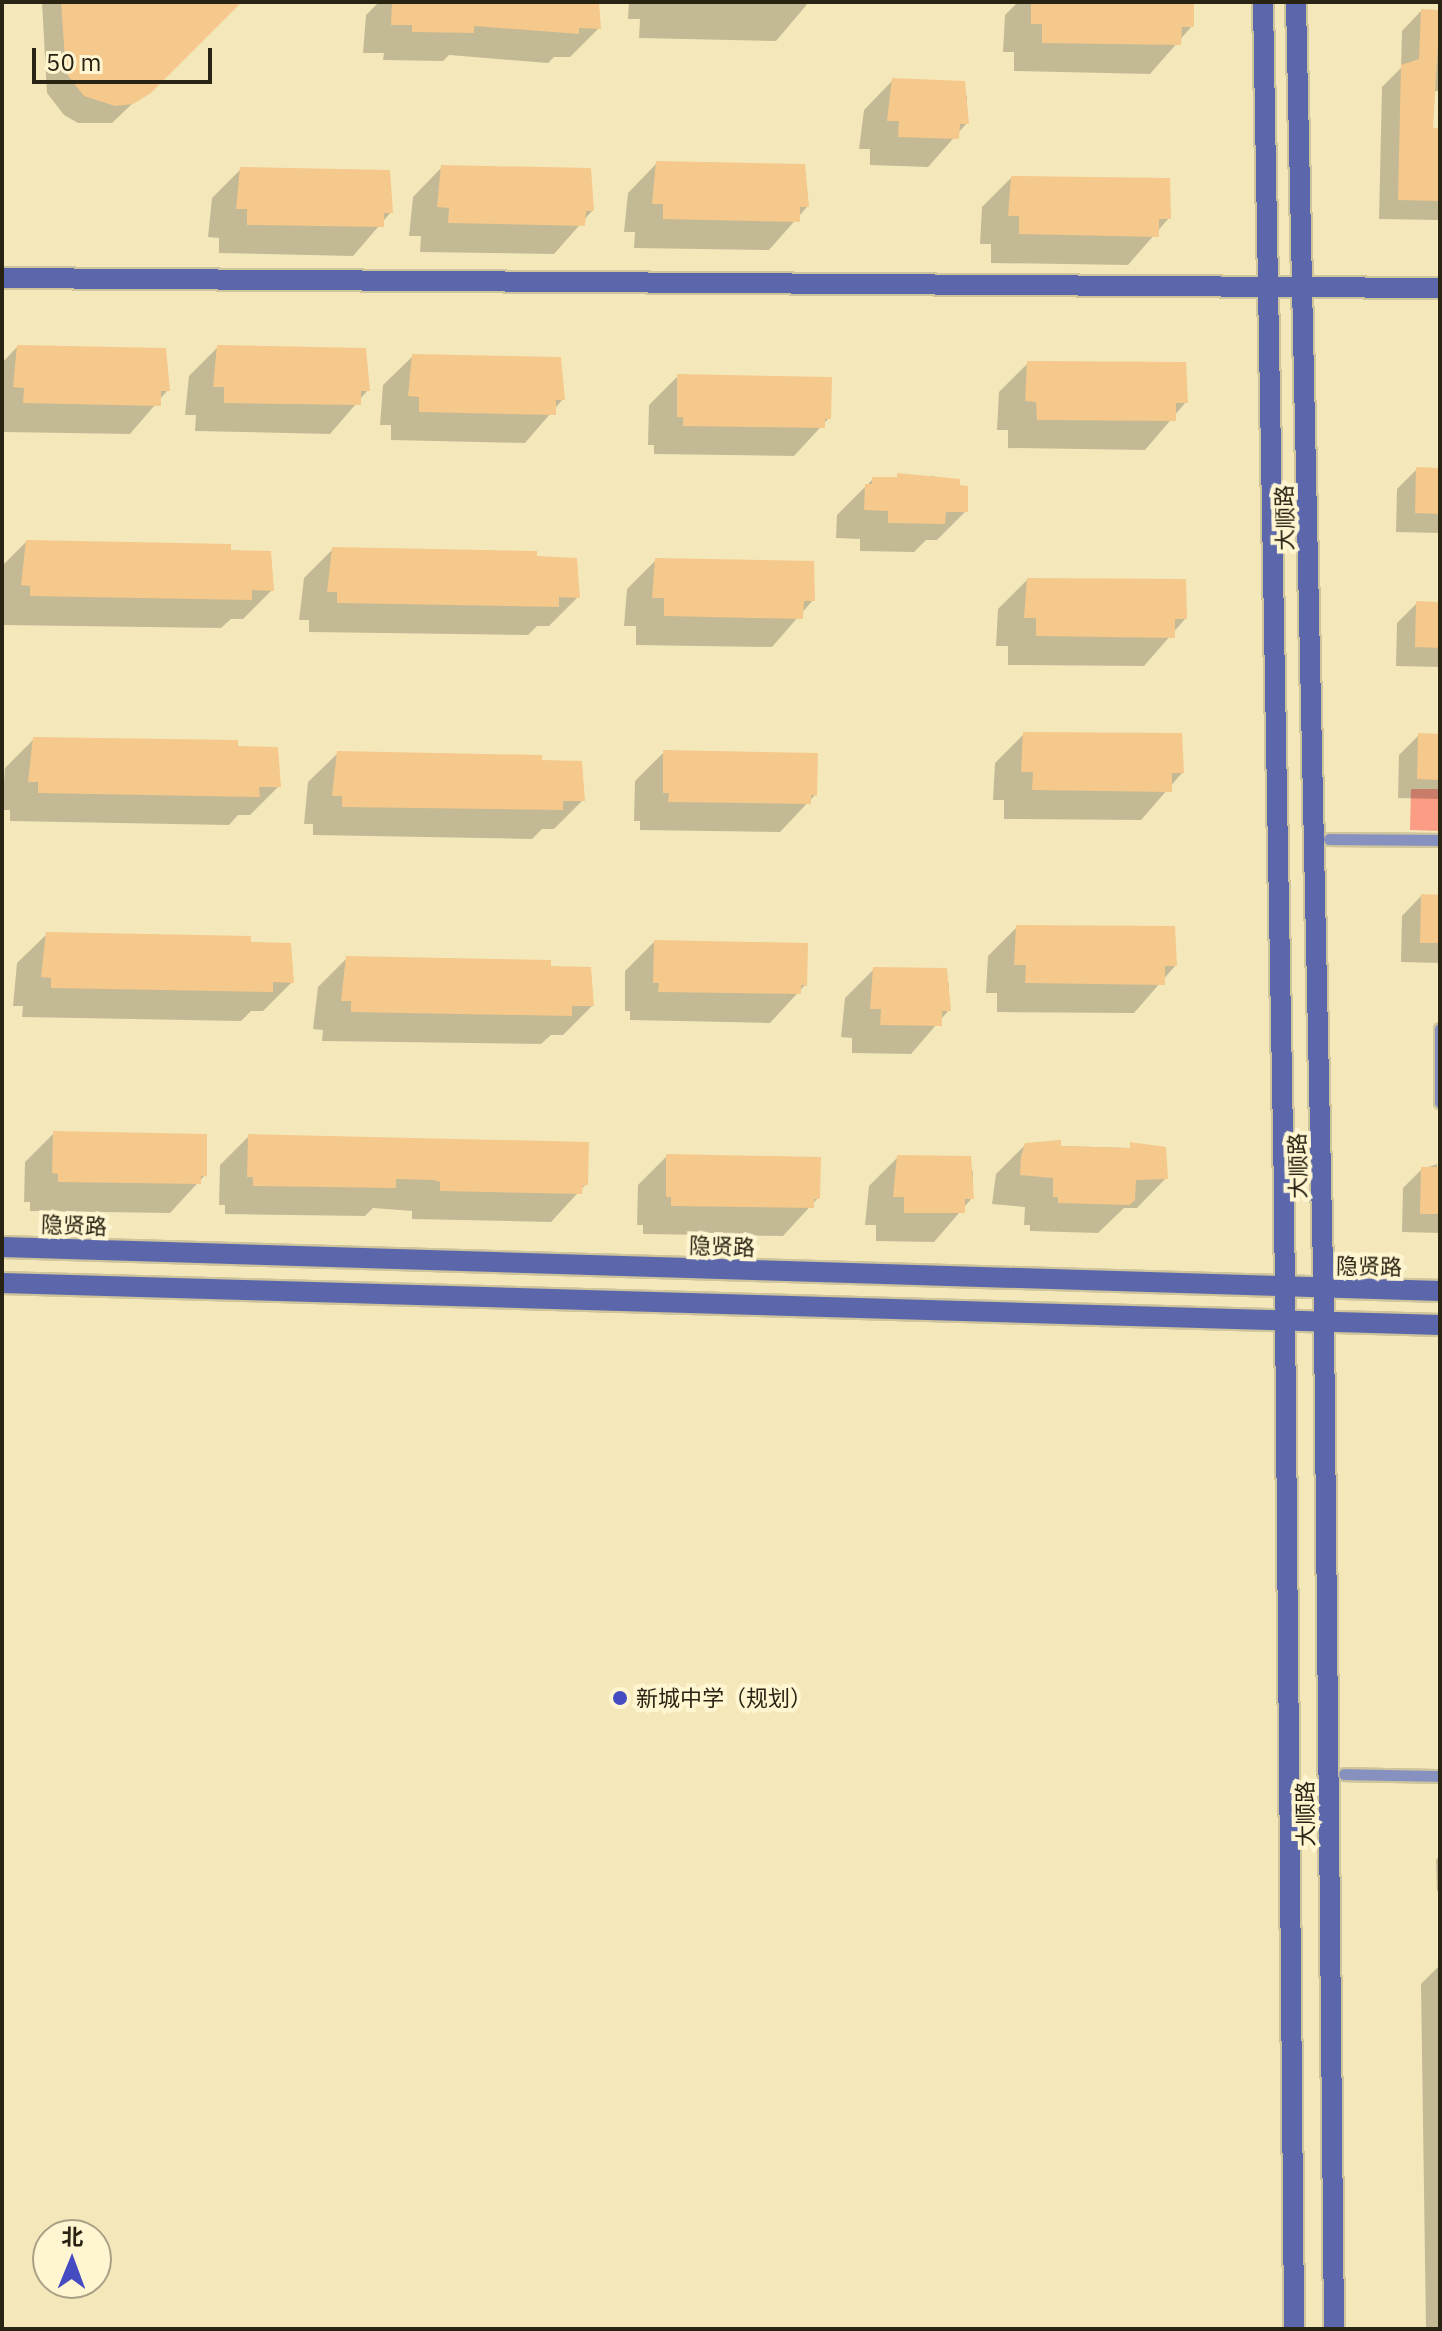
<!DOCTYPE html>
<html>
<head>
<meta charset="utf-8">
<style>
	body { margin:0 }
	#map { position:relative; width:1442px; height:2331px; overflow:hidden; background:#f4e8bb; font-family:"IBM Plex Sans","Noto Sans SC",sans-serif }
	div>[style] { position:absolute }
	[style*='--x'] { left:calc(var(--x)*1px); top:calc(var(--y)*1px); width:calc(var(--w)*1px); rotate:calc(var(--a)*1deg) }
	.green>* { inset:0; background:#fb9d85 }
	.shadow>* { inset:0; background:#0003 }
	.building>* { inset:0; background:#f5c88b }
	.roads { filter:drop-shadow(2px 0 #cfc59d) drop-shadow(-2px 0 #cfc59d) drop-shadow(0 2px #cfc59d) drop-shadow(0 -2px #cfc59d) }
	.lane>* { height:11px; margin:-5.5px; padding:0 5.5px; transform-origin:5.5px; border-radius:5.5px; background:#8791c0 }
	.secondary>* { height:20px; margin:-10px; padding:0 10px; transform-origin:10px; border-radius:10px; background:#5b67aa }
	.dots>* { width:22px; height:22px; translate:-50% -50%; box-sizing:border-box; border:4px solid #fff5d1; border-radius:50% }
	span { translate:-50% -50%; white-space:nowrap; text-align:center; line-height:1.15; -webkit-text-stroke:8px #fff5d1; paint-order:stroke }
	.street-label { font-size:22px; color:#282312 }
	.poi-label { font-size:22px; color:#282312 }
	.left { translate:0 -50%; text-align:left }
	.frame { position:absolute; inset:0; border:4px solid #282312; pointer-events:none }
	.north { position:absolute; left:32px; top:2219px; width:80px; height:80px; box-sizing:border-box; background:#fff5d1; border:2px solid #a9a185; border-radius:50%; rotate:1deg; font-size:22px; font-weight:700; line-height:32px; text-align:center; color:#282312 }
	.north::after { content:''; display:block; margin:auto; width:28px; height:36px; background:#454cc1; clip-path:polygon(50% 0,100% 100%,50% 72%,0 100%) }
	.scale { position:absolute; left:32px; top:48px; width:180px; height:36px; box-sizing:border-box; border:4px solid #282312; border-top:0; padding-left:10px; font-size:24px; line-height:28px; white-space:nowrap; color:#282312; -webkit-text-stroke:6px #fff5d1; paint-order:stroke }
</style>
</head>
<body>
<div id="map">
	<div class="green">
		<i style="clip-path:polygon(1411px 789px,1440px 789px,1440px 831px,1410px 830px)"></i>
	</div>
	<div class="shadow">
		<i style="clip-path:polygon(42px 2px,239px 2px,112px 123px,78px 123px,64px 115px,47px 93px)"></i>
		<i style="clip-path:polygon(379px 2px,598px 2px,599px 28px,570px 57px,554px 57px,548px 63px,449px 55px,443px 61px,383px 60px,384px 53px,363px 53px,366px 15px)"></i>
		<i style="clip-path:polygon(629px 2px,809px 2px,776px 41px,639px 38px,640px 19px,628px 19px)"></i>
		<i style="clip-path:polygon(1018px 2px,1191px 2px,1192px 26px,1150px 74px,1014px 71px,1014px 52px,1003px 52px,1005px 15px)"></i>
		<i style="clip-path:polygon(1421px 11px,1440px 12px,1440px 91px,1431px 91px,1430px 130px,1440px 130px,1440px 220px,1379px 219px,1382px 87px,1401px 68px,1402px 31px)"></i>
		<i style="clip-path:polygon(893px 80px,967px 96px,967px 123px,928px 167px,870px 165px,870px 149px,859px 149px,864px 110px)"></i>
		<i style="clip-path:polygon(657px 163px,807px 207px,769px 250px,634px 248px,635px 232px,624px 232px,628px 193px)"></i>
		<i style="clip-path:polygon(442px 167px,592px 211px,554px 254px,420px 252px,421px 236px,409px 236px,413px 197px)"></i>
		<i style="clip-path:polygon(241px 169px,391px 212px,353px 256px,219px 253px,219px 238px,208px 237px,212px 198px)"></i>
		<i style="clip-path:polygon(1011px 178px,1169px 218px,1128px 265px,991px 263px,991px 244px,980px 244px,982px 207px)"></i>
		<i style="clip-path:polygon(17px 347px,167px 391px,130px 434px,2px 432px,2px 363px)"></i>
		<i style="clip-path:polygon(218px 347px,368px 390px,330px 434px,195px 431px,196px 415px,185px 415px,189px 376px)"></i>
		<i style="clip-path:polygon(413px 356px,563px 399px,525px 443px,391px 440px,391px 425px,380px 425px,383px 385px)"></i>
		<i style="clip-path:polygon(1028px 363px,1186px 402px,1145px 450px,1008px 448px,1008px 430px,997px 430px,999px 392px)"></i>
		<i style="clip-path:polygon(678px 376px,829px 418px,794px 456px,654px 454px,654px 445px,648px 445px,649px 405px)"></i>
		<i style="clip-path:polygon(1417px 469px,1440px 470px,1440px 533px,1396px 532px,1397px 489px)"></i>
		<i style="clip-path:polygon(934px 476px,966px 511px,937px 540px,926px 540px,914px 552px,860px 551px,860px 539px,836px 538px,837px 515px,873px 479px)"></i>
		<i style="clip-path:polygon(26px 542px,229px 552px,272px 590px,243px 619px,231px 619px,221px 628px,2px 625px,2px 566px)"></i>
		<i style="clip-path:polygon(333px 549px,535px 558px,578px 597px,549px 626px,537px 626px,528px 635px,309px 632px,309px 620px,299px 620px,304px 578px)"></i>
		<i style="clip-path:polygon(656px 560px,813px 600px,772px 647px,636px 645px,636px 626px,624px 626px,627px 589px)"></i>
		<i style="clip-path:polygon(1027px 580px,1185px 619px,1144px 666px,1008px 665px,1008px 646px,996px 646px,998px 609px)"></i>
		<i style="clip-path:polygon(1417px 603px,1440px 604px,1440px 667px,1396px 666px,1397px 623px)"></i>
		<i style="clip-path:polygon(1024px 734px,1182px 773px,1141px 820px,1004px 819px,1004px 800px,993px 800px,995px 763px)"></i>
		<i style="clip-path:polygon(1419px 735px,1440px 736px,1440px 799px,1398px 798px,1399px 755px)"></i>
		<i style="clip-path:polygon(34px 739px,236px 748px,279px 786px,250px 815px,238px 815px,229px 825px,10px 821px,10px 810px,2px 810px,5px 768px)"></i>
		<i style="clip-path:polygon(664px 752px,815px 795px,780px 832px,640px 830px,640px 821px,634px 821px,635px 781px)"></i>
		<i style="clip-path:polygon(338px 753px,583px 800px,554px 829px,542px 829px,532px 839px,313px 835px,313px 824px,304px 824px,308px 782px)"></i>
		<i style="clip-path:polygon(1421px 896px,1440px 897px,1440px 963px,1401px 962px,1402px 916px)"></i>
		<i style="clip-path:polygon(1017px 927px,1175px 966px,1134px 1013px,997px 1012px,997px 993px,986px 993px,988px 956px)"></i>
		<i style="clip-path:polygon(47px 934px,249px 944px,292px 982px,263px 1011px,251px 1011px,241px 1021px,22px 1017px,23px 1006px,13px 1006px,17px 963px)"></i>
		<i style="clip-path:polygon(654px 942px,805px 985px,770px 1023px,630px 1020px,630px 1011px,625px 1011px,625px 971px)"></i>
		<i style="clip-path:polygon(347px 958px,549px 968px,592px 1006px,563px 1035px,551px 1035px,541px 1044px,322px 1041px,323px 1030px,313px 1029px,318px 987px)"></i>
		<i style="clip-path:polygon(874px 969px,949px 983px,949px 1010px,911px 1054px,852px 1053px,852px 1038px,841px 1037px,845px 998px)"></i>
		<i style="clip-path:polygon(54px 1133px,205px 1175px,170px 1213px,30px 1211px,30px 1202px,24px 1202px,25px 1162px)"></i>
		<i style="clip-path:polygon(249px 1136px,586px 1184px,551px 1222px,412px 1219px,412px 1211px,373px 1208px,365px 1216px,225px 1214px,225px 1205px,219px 1205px,220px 1165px)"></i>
		<i style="clip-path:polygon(1025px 1145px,1164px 1149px,1166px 1178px,1137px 1208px,1124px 1208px,1098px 1233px,1030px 1231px,1030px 1225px,1024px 1225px,1025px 1207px,992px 1204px,996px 1174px)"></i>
		<i style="clip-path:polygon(667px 1156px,818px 1198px,783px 1236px,643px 1234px,643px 1225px,637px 1225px,638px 1185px)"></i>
		<i style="clip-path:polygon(898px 1157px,973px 1171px,972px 1198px,934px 1242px,876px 1241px,876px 1225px,865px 1225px,869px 1186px)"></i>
		<i style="clip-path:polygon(1437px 1164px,1440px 1233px,1402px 1232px,1403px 1188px,1422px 1169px)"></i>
		<i style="clip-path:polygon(1440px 1856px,1440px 1891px,1437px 1891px,1436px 1860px)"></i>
		<i style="clip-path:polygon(1438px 1967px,1440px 2329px,1426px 2329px,1421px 1984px)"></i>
	</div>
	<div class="building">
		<i style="clip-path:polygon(61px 2px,242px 2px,151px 93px,133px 104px,115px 106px,84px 96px,66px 73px)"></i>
		<i style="clip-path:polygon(392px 2px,599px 2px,601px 29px,579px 28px,579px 34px,474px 26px,474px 33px,412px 32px,412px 25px,391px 25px)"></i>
		<i style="clip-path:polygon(1031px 2px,1194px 2px,1194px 27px,1182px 27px,1181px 45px,1042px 43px,1042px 24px,1031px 24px)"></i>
		<i style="clip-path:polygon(1421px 9px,1440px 10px,1433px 128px,1440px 128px,1440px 201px,1398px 200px,1401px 65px,1419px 59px)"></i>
		<i style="clip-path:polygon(892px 78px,965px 81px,969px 124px,960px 124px,959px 139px,898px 137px,899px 121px,887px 121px)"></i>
		<i style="clip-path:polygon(656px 161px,805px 164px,809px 207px,800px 207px,800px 222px,663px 219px,663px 204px,652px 204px)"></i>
		<i style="clip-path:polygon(441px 165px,591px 168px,594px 211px,586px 211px,585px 226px,448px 223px,449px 208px,437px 207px)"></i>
		<i style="clip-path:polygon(240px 167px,390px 170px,393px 213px,384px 213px,384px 227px,247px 225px,247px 209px,236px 209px)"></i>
		<i style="clip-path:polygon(1011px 176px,1170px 178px,1171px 219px,1159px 219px,1159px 237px,1019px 234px,1019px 216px,1008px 216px)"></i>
		<i style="clip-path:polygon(17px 345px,166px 348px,170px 391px,161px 391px,161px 406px,23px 403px,24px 388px,13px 387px)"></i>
		<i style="clip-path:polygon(217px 345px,366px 348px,370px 391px,361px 391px,361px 405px,224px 403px,224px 387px,213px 387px)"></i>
		<i style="clip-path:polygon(412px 354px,561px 357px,565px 400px,556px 400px,556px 415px,419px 412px,419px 397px,408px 396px)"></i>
		<i style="clip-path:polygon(1027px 361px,1186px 362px,1188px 403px,1176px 403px,1176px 421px,1037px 420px,1036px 402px,1025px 401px)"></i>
		<i style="clip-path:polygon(677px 374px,832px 377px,831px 419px,825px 419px,825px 428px,683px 426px,683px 417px,677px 417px)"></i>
		<i style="clip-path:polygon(1416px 467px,1440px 468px,1440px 514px,1415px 513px)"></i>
		<i style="clip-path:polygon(897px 473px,960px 479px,960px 485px,968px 486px,968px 512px,946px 512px,945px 524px,888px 523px,888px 511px,864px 510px,865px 484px,872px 484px,872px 477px,897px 477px)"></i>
		<i style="clip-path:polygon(26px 540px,231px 544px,231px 550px,271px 551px,274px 591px,252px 590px,252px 600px,30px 596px,30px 586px,21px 585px)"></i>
		<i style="clip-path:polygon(332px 547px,537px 551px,537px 556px,577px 558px,580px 598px,559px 597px,559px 607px,337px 603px,337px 592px,327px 592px)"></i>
		<i style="clip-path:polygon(655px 558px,814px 561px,815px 601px,804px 601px,803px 619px,664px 616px,664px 598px,652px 598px)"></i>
		<i style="clip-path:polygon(1027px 578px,1186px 579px,1187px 619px,1175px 619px,1175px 638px,1036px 636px,1036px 618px,1024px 618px)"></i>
		<i style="clip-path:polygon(1416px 601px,1440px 602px,1440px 648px,1415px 647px)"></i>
		<i style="clip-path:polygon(1023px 732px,1182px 733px,1184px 773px,1172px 773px,1172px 792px,1032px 790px,1033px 772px,1021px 772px)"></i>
		<i style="clip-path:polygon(1418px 733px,1440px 734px,1440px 780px,1417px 779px)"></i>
		<i style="clip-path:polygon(33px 737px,238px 740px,238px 746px,278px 747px,281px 787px,259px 787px,260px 797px,38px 793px,38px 782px,28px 782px)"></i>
		<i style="clip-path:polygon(663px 750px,818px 753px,817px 796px,811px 795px,811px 804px,668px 802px,669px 793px,663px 793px)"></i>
		<i style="clip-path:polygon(337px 751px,542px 755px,542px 760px,582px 761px,585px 801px,563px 801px,563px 810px,342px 807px,342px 796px,332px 796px)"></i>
		<i style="clip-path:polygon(1421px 894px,1440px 895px,1440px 943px,1420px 943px)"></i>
		<i style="clip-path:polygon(1016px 925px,1175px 926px,1177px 966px,1165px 966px,1165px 985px,1025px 983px,1026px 965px,1014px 965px)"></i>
		<i style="clip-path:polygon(46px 932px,251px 936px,251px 942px,291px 943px,294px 983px,273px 982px,273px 992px,51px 988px,51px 978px,41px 977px)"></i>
		<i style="clip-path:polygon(654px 940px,808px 943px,807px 986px,801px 985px,801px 994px,658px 992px,659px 983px,653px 983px)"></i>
		<i style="clip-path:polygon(346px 956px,551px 960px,551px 966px,591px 967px,594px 1006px,572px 1006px,572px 1016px,351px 1012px,351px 1001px,341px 1001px)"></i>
		<i style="clip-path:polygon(873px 967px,947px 968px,951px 1011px,942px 1011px,942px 1026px,880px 1025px,881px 1009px,870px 1009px)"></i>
		<i style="clip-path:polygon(53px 1131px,207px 1134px,207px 1176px,201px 1176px,201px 1184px,58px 1182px,58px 1174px,52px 1173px)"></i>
		<i style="clip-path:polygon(248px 1134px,589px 1142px,588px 1185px,583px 1185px,582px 1194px,440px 1191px,440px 1182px,434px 1180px,396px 1179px,396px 1188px,253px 1186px,253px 1177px,247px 1177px)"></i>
		<i style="clip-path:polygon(1061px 1140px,1061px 1146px,1130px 1148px,1130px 1142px,1166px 1147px,1168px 1179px,1136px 1180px,1135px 1200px,1129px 1205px,1058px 1203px,1058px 1197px,1053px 1197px,1053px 1178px,1020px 1175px,1021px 1157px,1025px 1143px)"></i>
		<i style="clip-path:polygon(666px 1154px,821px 1157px,820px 1199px,814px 1199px,814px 1208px,671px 1206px,671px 1197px,666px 1197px)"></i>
		<i style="clip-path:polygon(897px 1155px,971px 1156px,974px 1199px,965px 1199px,965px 1213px,904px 1213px,904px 1197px,893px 1197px)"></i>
		<i style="clip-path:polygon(1421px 1167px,1440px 1167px,1440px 1214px,1420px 1214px)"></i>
	</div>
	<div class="roads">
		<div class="lane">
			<i style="--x:1329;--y:839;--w:111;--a:0.5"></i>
			<i style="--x:1440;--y:1029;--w:73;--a:90"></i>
			<i style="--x:1344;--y:1774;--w:96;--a:1.2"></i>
		</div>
		<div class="secondary">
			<i style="--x:1263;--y:2;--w:1194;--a:88.99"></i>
			<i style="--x:1284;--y:1196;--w:1133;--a:89.49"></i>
			<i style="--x:1296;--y:2;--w:1320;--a:88.78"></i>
			<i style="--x:1324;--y:1322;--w:1007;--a:89.43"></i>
			<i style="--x:2;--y:278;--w:1438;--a:0.4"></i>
			<i style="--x:2;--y:1247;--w:1439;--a:1.75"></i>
			<i style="--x:2;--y:1283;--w:1439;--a:1.67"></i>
		</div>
	</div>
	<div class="dots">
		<i style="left:620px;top:1698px;background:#454cc1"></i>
	</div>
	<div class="street-label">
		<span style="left:1284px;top:518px;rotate:-91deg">大顺路</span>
		<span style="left:1297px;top:1166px;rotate:-91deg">大顺路</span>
		<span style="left:74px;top:1225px;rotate:2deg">隐贤路</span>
		<span style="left:722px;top:1246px;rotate:2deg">隐贤路</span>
		<span style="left:1369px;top:1266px;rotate:1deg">隐贤路</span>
		<span style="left:1305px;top:1814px;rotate:-91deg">大顺路</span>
	</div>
	<div class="poi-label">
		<span class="left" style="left:636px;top:1698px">新城中学（规划）</span>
	</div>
	<div class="frame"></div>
	<div class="north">北</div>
	<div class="scale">50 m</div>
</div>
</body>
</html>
